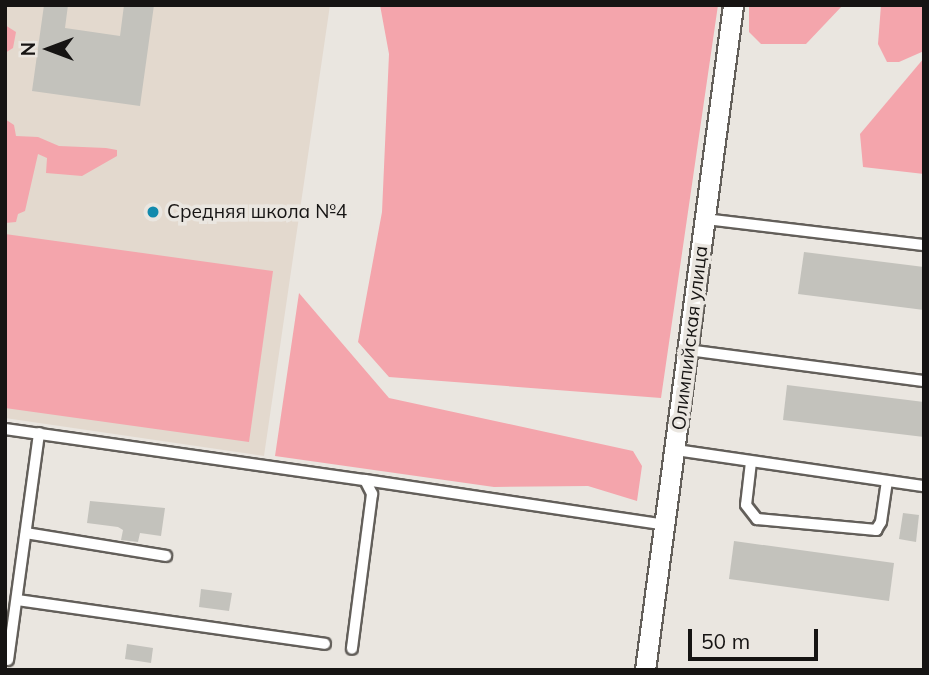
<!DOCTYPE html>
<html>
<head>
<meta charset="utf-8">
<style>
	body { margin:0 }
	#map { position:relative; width:929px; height:675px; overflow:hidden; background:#eae6e0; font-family:Mulish,sans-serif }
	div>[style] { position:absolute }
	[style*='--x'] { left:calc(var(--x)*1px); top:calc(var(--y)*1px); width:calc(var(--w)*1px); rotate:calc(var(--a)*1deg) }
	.built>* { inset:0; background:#e3d9ce }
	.green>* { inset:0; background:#f4a5ac }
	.building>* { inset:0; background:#c3c2bc }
	.roads { filter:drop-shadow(2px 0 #635f5a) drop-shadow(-2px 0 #635f5a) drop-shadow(0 2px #635f5a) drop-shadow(0 -2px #635f5a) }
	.service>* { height:10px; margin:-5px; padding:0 5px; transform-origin:5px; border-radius:5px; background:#fff }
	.minor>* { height:19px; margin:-9.5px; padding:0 9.5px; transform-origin:9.5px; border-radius:9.5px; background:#fff }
	.dots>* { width:19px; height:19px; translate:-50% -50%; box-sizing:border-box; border:4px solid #eae6e0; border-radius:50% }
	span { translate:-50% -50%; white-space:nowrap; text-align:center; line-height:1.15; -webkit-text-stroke:7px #eae6e0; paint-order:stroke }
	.poi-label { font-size:19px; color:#161413 }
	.left { translate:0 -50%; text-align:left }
	.street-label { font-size:19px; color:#161413 }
	.frame { position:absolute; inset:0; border:7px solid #161413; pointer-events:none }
	.north { position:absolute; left:14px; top:14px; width:70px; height:70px; -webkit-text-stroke:5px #eae6e0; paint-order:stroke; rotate:270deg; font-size:19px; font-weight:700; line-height:28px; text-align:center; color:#161413 }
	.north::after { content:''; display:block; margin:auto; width:24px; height:32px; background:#161413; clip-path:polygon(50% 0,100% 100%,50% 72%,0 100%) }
	.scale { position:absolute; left:688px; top:629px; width:130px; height:32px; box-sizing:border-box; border:4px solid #161413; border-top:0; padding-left:9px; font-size:21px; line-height:24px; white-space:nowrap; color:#161413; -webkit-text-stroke:5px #eae6e0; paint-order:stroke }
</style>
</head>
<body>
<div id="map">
	<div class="built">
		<i style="clip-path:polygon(5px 5px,330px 5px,264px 456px,5px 418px)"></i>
	</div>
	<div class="green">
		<i style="clip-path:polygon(380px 5px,718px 5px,661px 398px,389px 377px,358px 342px,382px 212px,389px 54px)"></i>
		<i style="clip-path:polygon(749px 5px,843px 5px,806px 44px,761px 44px,749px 32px)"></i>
		<i style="clip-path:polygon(881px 5px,924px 5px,924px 51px,899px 62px,887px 62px,878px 44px)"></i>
		<i style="clip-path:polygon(5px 25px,16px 32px,13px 48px,5px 53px)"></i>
		<i style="clip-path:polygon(924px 58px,924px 174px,863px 167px,860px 134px)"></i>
		<i style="clip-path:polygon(5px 119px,14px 125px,16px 136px,38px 137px,59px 146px,106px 148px,117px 150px,117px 156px,82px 176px,46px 173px,47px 158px,38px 154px,25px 211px,18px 214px,16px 222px,5px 223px)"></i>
		<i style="clip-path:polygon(5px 234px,273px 271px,249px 442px,5px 408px)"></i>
		<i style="clip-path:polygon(299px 293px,389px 398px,633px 451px,642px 466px,637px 501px,588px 486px,494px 487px,275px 456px)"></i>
	</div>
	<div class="building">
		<i style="clip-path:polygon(44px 5px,68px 5px,65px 28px,120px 36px,124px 5px,154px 5px,140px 106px,32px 91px)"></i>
		<i style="clip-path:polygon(804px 252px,924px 267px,924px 310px,798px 294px)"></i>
		<i style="clip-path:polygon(787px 385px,924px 402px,924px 437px,783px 420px)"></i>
		<i style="clip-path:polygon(90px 501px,165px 508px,161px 536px,140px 533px,138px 542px,121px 540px,123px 530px,118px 527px,87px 523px)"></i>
		<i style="clip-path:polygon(903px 513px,919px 515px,916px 542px,899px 539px)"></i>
		<i style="clip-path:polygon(734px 541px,894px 563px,889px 601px,729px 579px)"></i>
		<i style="clip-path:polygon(201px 589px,232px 593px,229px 611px,199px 607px)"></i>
		<i style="clip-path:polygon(127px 644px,153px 648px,151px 663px,125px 659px)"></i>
	</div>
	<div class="roads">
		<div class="service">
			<i style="--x:705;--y:219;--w:221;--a:6.8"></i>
			<i style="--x:688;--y:350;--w:238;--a:7.5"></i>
			<i style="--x:5;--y:429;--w:364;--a:8.1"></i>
			<i style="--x:365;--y:480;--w:16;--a:63"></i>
			<i style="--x:372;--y:494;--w:156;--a:97.4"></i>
			<i style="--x:676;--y:450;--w:251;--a:8.3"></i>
			<i style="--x:751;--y:462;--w:43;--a:96.6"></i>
			<i style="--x:746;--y:505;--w:18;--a:52"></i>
			<i style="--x:757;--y:519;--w:120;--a:5.3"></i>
			<i style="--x:876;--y:530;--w:9;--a:-58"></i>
			<i style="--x:881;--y:522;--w:41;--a:-81.7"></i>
			<i style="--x:365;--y:480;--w:304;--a:8.5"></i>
			<i style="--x:26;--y:533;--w:142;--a:9.3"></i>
			<i style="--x:17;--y:600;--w:311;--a:8.1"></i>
			<i style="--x:8;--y:660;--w:229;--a:-82.2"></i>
		</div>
		<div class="minor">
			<i style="--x:645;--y:670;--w:671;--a:-82.46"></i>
		</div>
	</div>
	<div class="dots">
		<i style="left:153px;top:212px;background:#128aad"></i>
	</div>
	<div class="poi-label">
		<span class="left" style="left:167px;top:212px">Средняя школа №4</span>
	</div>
	<div class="street-label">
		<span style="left:690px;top:338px;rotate:-83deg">Олимпийская улица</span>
	</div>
	<div class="frame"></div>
	<div class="north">N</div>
	<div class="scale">50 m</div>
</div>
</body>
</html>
